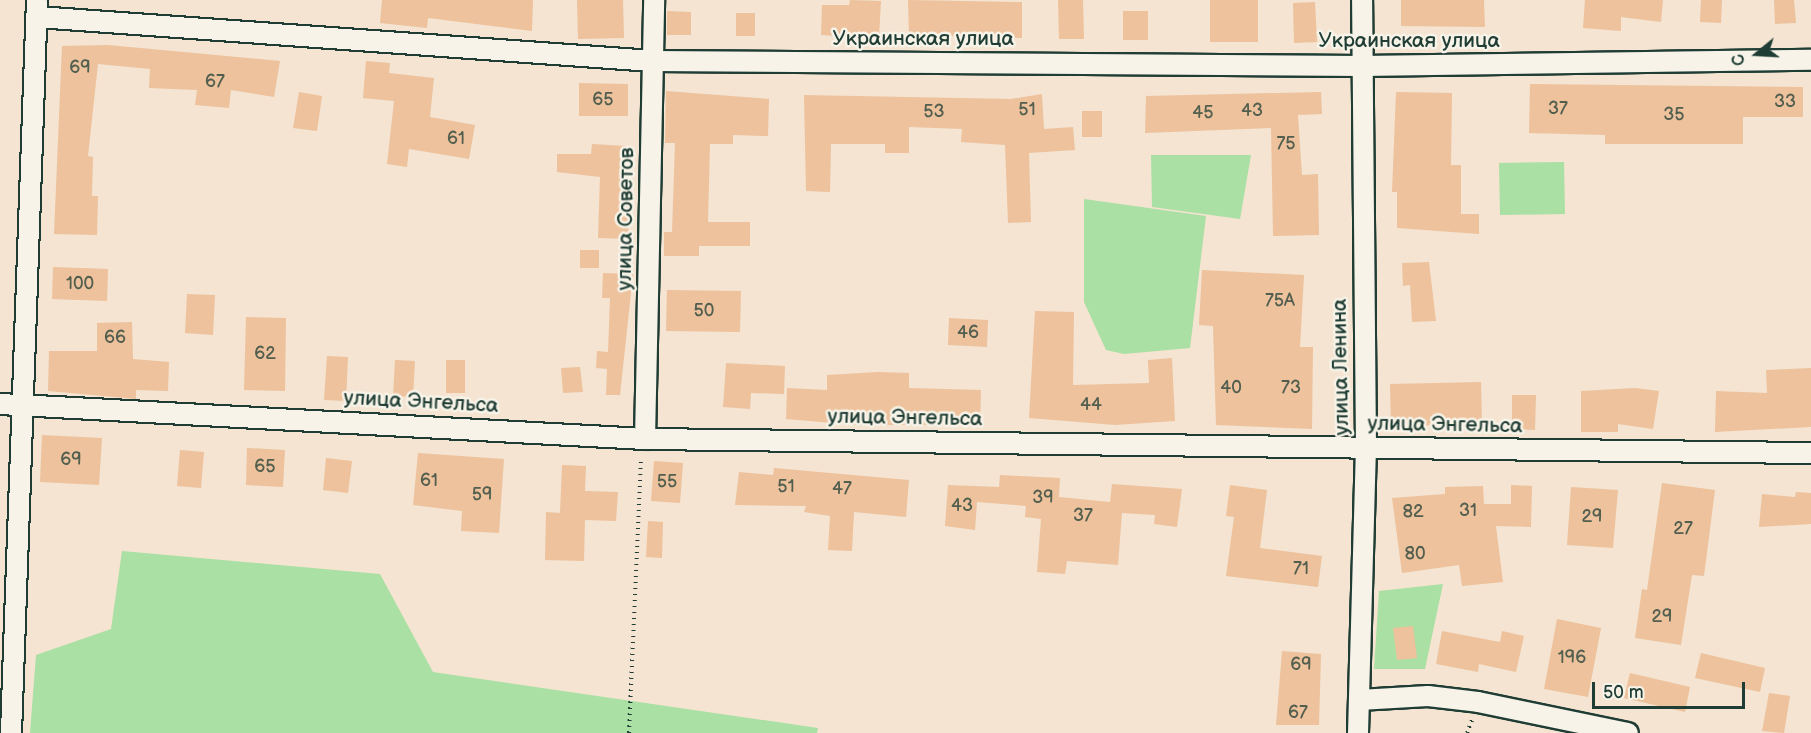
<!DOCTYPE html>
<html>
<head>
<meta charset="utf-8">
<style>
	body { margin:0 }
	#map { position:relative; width:1811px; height:733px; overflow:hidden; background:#f4e4d1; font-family:"Balsamiq Sans",sans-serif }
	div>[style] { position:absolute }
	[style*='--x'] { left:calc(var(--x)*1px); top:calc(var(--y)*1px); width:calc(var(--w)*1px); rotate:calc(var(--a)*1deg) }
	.green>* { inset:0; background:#aae0a3 }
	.building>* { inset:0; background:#edc29c }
	.path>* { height:4px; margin-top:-2px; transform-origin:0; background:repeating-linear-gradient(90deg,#1f3d34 0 1.5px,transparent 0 6px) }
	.roads { filter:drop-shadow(2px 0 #1f3d34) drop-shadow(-2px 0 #1f3d34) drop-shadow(0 2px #1f3d34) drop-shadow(0 -2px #1f3d34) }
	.minor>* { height:20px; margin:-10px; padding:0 10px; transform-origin:10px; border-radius:10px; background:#f7f3e8 }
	span { translate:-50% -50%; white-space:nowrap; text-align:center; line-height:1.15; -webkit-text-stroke:5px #f7f3e8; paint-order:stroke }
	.number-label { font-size:18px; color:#525e4e }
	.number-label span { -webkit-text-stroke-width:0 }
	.street-label { font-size:21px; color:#1f3d34 }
	.north { position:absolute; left:1727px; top:24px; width:60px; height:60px; -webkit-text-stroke:4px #f7f3e8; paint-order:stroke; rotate:252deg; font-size:16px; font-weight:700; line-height:24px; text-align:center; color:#1f3d34 }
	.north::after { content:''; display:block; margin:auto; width:21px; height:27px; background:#1f3d34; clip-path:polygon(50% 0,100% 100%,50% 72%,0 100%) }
	.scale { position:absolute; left:1592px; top:682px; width:153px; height:27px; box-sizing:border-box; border:3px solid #1f3d34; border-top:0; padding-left:8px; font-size:18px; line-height:21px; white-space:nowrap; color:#1f3d34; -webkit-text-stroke:4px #f7f3e8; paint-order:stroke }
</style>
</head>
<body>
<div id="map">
	<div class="green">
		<i style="clip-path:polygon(1151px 155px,1251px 155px,1240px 219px,1152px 207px)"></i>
		<i style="clip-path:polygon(1564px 162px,1565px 214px,1500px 215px,1499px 163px)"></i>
		<i style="clip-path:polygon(1084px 199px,1206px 216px,1190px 348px,1124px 354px,1106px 350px,1084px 302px)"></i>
		<i style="clip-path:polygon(122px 551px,380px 574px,433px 672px,818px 728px,817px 733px,30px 733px,36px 655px,111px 629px)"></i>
		<i style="clip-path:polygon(1443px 584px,1425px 669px,1374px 669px,1379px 591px)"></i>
	</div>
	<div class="building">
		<i style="clip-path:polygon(382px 0,533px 0,532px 31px,428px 18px,427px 28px,380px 23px)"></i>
		<i style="clip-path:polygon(577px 0,623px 0,624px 38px,578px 39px)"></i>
		<i style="clip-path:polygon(850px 0,881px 1px,879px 38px,821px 35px,822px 5px,849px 5px)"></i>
		<i style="clip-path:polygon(908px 0,1022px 2px,1022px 38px,909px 35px)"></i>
		<i style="clip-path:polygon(1058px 0,1083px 0,1084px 39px,1059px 39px)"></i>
		<i style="clip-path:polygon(1210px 0,1258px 0,1258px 42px,1210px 42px)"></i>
		<i style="clip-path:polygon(1401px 0,1484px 0,1485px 27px,1401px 26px)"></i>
		<i style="clip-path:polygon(1585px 0,1663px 0,1661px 22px,1621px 17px,1621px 31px,1583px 28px)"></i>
		<i style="clip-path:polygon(1701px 0,1722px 0,1721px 23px,1700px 22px)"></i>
		<i style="clip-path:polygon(1774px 0,1794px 0,1796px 23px,1775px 24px)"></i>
		<i style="clip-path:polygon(1315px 2px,1317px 42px,1294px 43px,1293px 3px)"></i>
		<i style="clip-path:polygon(667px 11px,691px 12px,691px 35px,667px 35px)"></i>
		<i style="clip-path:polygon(1123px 11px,1148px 11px,1148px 40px,1123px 40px)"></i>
		<i style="clip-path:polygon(736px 13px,755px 13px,755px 36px,736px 36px)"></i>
		<i style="clip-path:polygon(108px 45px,280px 61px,274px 97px,231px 90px,229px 108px,195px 105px,197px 90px,149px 88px,150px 69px,98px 64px,88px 156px,93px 157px,92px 196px,98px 196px,97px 235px,54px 234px,62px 46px)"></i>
		<i style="clip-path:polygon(366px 61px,390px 63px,389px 73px,434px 78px,430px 117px,475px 125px,469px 159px,409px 149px,407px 167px,387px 164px,394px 101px,363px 98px)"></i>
		<i style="clip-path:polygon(579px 83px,628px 84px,628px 116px,579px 116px)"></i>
		<i style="clip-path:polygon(1530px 84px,1803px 87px,1803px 117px,1743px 117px,1743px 144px,1605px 144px,1605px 135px,1529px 133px)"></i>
		<i style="clip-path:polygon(666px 91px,769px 99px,768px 136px,733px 135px,733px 144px,710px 144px,708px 222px,750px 222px,750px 246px,699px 246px,699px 256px,664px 256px,664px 232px,672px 232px,675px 143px,665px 143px)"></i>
		<i style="clip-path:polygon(299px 92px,322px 96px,317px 131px,293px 128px)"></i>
		<i style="clip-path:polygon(1321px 92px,1322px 114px,1298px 115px,1302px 175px,1318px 174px,1319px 235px,1273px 236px,1271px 128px,1145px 133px,1146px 96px)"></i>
		<i style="clip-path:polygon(1396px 92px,1452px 93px,1451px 165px,1461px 165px,1461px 214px,1479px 214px,1479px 234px,1397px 228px,1397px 192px,1392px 192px)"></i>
		<i style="clip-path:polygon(1042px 94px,1044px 129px,1073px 127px,1075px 150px,1029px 153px,1031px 222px,1008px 223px,1005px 145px,961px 142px,962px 129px,909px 127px,909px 153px,885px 153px,885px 144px,831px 144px,830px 192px,806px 191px,804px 95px,1011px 99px)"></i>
		<i style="clip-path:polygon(1082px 111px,1102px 111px,1102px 137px,1082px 137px)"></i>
		<i style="clip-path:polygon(592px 144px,626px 146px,623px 205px,629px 205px,628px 239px,598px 238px,600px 177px,557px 172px,557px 154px,591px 154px)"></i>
		<i style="clip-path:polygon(580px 250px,599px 250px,599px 268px,580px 268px)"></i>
		<i style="clip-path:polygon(1429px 262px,1436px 321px,1412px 322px,1410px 285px,1403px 286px,1402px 263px)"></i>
		<i style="clip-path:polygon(53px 267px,108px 269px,107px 301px,52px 299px)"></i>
		<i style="clip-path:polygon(1202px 270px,1304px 275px,1300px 347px,1313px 347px,1312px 429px,1216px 425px,1213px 326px,1199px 325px)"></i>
		<i style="clip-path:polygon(603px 273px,633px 274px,620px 395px,606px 395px,607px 369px,596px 368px,597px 351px,608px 352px,610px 298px,602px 298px)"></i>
		<i style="clip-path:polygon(667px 290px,741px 291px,740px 332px,666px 331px)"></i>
		<i style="clip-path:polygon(187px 294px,215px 295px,213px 335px,185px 333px)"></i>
		<i style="clip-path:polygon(1035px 311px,1074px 312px,1073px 385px,1149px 383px,1148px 360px,1172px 358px,1175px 421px,1115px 425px,1029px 418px)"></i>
		<i style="clip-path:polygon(246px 317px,286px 318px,285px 391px,244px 390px)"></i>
		<i style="clip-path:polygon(949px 318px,988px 320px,987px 347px,948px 345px)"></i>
		<i style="clip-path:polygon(132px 322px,133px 359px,169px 362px,168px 391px,136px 390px,136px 399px,48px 391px,49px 351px,97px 351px,97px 323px)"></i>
		<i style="clip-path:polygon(327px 356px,348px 357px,346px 401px,324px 400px)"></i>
		<i style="clip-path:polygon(395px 360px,415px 361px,413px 397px,393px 396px)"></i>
		<i style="clip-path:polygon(446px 360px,465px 360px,465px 393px,446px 393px)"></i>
		<i style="clip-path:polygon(726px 363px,785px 366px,784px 394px,751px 393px,750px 409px,723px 407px)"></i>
		<i style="clip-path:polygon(580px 367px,583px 392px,563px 393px,561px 368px)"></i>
		<i style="clip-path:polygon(1811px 368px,1811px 427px,1715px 432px,1716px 391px,1767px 393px,1766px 370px)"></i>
		<i style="clip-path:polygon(878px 372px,909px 373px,909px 388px,981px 390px,980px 425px,856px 425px,786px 419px,787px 388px,827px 390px,827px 375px)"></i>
		<i style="clip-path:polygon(1481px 382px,1482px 424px,1391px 426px,1390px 384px)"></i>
		<i style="clip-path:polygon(1635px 388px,1659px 391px,1653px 429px,1618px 424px,1618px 432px,1581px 432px,1581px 391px)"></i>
		<i style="clip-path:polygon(1512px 395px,1536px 395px,1535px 430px,1512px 429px)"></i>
		<i style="clip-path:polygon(42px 435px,102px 438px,99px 485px,40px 482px)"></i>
		<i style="clip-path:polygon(247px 448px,285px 450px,283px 487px,246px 485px)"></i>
		<i style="clip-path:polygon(180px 450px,204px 452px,201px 488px,177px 486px)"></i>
		<i style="clip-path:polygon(418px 453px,504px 459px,499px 533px,461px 531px,462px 511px,413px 505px)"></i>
		<i style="clip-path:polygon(326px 458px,352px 461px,348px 493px,323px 490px)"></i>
		<i style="clip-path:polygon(654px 461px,683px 463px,680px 503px,651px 501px)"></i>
		<i style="clip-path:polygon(562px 465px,586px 466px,585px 491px,618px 492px,616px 521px,585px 520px,584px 561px,545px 560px,546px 512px,560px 513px)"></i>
		<i style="clip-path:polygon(774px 468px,909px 480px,906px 517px,854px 512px,852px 551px,828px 550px,830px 516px,804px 512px,806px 506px,735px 505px,739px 472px,773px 475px)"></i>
		<i style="clip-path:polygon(1000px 475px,1060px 478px,1059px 497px,1110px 502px,1112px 484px,1182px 489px,1177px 527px,1154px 524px,1155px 515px,1122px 513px,1118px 565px,1067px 561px,1065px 574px,1037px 572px,1041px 519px,1025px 517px,1026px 506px,977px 502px,975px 530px,945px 526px,948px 485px,999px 487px)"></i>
		<i style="clip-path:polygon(1662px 483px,1715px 490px,1704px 576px,1692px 575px,1681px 645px,1635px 638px,1642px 589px,1647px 590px)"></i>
		<i style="clip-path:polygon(1230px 485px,1267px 490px,1260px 548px,1322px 556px,1318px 587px,1226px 576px,1234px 517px,1226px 516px)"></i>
		<i style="clip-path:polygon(1511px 485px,1532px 486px,1531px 527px,1496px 526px,1503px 582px,1462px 586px,1459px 565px,1402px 573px,1392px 498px,1445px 494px,1445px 487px,1483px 486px,1484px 504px,1511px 504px)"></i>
		<i style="clip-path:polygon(1571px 487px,1618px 490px,1613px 548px,1567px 545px)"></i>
		<i style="clip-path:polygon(1796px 492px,1811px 493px,1811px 524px,1759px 527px,1762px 494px,1795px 497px)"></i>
		<i style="clip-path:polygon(648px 521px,663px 522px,662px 558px,646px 557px)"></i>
		<i style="clip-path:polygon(1557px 619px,1601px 628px,1588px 697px,1544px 689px)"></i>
		<i style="clip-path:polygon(1413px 626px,1417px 658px,1397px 660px,1393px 628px)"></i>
		<i style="clip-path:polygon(1442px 631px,1500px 642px,1502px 631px,1524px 636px,1516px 672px,1479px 664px,1478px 672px,1436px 664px)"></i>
		<i style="clip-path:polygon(1282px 651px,1321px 654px,1319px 725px,1276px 725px)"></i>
		<i style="clip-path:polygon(1701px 653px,1765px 668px,1760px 692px,1695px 678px)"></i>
		<i style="clip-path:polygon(1630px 673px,1690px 687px,1685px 712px,1624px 698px)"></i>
		<i style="clip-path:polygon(1769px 693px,1790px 696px,1784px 733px,1762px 731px)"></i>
	</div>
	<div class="path">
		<i style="--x:629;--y:733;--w:275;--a:-87.5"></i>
		<i style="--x:1467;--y:733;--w:14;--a:-69"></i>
	</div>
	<div class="roads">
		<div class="minor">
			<i style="--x:37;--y:17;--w:618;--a:4.09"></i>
			<i style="--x:653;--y:61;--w:709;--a:0.4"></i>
			<i style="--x:1362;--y:66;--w:449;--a:-0.8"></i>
			<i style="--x:0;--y:404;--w:646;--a:3.11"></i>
			<i style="--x:645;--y:439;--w:1166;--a:0.69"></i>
			<i style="--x:645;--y:439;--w:439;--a:-88.8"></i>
			<i style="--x:1359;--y:700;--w:69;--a:-3.3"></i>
			<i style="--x:1428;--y:696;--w:50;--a:6.8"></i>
			<i style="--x:1478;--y:702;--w:153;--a:11.7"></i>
			<i style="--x:11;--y:733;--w:733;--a:-87.97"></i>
			<i style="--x:1358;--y:733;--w:285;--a:-88.4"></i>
			<i style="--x:1366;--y:448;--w:448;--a:-90.5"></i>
		</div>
	</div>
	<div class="number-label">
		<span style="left:80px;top:68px">69</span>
		<span style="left:215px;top:82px">67</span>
		<span style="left:603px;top:100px">65</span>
		<span style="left:1785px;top:102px">33</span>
		<span style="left:1558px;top:109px">37</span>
		<span style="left:1027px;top:110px">51</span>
		<span style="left:1252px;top:111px">43</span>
		<span style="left:934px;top:112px">53</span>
		<span style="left:1203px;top:113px">45</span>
		<span style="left:1674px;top:115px">35</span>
		<span style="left:456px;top:139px">61</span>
		<span style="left:1286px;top:144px">75</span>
		<span style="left:80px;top:284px">100</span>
		<span style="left:1280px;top:301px">75А</span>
		<span style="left:704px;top:311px">50</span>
		<span style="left:968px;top:333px">46</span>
		<span style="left:115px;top:338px">66</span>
		<span style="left:265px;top:354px">62</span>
		<span style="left:1231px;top:388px">40</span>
		<span style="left:1291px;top:388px">73</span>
		<span style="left:1091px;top:405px">44</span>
		<span style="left:71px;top:460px">69</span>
		<span style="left:265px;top:467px">65</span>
		<span style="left:429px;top:481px">61</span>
		<span style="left:667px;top:482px">55</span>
		<span style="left:786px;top:487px">51</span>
		<span style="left:842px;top:489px">47</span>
		<span style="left:482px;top:495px">59</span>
		<span style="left:1043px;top:498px">39</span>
		<span style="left:962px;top:506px">43</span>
		<span style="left:1468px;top:511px">31</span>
		<span style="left:1413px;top:512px">82</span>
		<span style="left:1083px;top:516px">37</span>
		<span style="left:1592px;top:517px">29</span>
		<span style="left:1683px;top:529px">27</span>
		<span style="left:1415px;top:554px">80</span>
		<span style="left:1301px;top:569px">71</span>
		<span style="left:1662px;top:617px">29</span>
		<span style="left:1572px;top:658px">196</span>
		<span style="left:1301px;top:665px">69</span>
		<span style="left:1298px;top:713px">67</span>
	</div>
	<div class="street-label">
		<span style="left:923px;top:39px">Украинская улица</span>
		<span style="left:1409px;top:41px">Украинская улица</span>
		<span style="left:626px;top:219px;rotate:-89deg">улица Советов</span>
		<span style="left:1341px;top:367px;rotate:-91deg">улица Ленина</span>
		<span style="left:421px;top:402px;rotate:3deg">улица Энгельса</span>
		<span style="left:905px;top:418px;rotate:1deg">улица Энгельса</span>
		<span style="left:1445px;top:425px;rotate:1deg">улица Энгельса</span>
	</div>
	<div class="north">С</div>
	<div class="scale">50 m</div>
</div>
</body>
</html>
